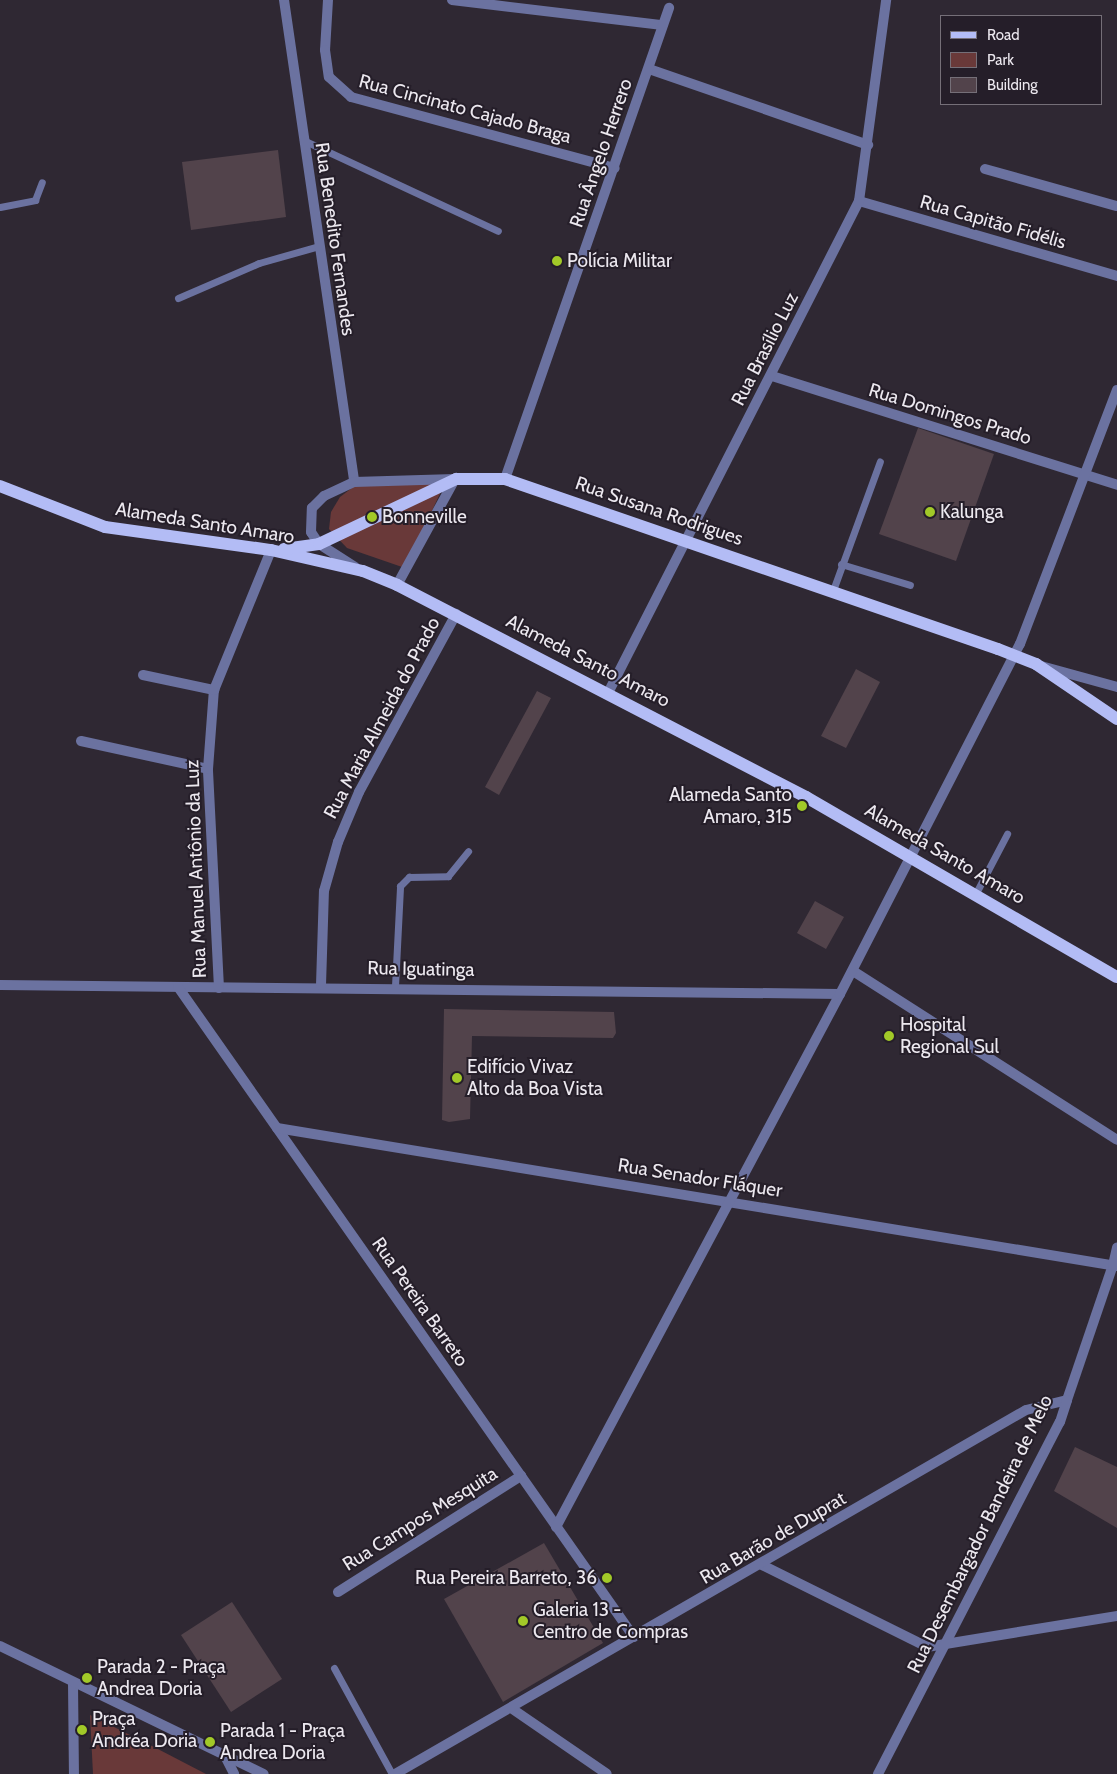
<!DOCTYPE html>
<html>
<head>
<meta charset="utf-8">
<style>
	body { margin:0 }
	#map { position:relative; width:1117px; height:1774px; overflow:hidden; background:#2f2833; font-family:Cabin,sans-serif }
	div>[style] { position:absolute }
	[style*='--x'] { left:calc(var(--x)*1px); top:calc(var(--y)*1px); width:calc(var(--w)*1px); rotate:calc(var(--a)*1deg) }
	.green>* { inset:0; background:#693939 }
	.building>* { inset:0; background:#52434b }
	.service>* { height:7px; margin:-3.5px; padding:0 3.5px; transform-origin:3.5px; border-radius:3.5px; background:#6b72a0 }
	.pedestrian>* { height:10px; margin:-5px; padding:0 5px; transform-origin:5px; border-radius:5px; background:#6b72a0 }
	.minor>* { height:10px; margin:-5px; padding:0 5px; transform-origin:5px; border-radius:5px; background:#6b72a0 }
	.tertiary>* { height:10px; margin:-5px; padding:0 5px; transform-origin:5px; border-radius:5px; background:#6b72a0 }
	.primary>* { height:12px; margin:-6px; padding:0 6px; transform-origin:6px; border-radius:6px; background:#b3bcf5 }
	.dots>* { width:14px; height:14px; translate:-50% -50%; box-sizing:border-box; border:2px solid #251e29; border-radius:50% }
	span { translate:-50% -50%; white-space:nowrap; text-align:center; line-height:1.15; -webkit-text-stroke:4px #251e29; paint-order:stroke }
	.street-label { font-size:19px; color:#ece8ef }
	.poi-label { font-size:19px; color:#ece8ef }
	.left { translate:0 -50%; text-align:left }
	.right { translate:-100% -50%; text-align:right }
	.legend { position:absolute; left:940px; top:15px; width:162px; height:90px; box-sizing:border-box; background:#251e29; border:1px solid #756f78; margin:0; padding:6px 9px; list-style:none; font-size:15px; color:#ece8ef }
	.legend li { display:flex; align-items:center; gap:10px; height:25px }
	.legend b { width:25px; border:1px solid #756f78 }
</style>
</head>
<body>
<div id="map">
	<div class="green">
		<i style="clip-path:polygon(445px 483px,405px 568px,347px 548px,329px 529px,331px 512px,340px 497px,357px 484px)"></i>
		<i style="clip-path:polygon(90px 1715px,154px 1747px,206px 1774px,93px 1774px)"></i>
	</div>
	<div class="building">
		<i style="clip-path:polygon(278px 150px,286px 217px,191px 230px,182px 162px)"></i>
		<i style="clip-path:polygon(918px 428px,994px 454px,956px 561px,879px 534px)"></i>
		<i style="clip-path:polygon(856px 669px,880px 682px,846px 748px,821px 736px)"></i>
		<i style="clip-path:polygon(537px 691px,551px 698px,499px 795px,485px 787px)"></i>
		<i style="clip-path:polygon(815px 901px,844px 917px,826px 949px,797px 933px)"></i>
		<i style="clip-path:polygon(444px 1009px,614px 1012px,616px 1033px,613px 1038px,472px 1036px,470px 1119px,449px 1122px,442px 1120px)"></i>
		<i style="clip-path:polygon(1075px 1447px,1117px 1467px,1117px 1528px,1054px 1491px)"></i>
		<i style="clip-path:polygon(544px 1543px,603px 1643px,503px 1702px,444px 1599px)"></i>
		<i style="clip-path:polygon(232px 1602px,282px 1679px,231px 1712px,181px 1635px)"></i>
	</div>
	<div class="service">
		<i style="--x:303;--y:140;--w:215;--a:25"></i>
		<i style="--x:0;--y:207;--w:36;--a:-11"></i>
		<i style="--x:35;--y:200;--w:19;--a:-69"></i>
		<i style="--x:178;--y:298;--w:88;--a:-23.4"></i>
		<i style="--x:259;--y:263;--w:62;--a:-15.8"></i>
		<i style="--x:841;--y:564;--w:72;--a:16.9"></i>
		<i style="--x:832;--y:593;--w:140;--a:-70"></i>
		<i style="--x:976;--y:893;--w:67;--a:-62.3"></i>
		<i style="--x:395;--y:986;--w:100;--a:-87.1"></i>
		<i style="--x:400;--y:886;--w:13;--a:-45"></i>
		<i style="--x:409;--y:877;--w:39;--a:-1"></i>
		<i style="--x:448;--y:876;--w:32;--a:-51"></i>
		<i style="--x:334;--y:1668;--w:121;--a:61.3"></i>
	</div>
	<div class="pedestrian">
		<i style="--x:1067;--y:1400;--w:143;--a:-71.2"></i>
	</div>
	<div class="minor">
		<i style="--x:284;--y:0;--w:487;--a:81.7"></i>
		<i style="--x:328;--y:0;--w:50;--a:93.4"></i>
		<i style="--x:325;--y:50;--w:27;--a:82"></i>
		<i style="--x:329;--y:77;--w:30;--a:42"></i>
		<i style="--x:351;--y:97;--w:273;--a:15.1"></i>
		<i style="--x:452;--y:0;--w:212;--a:6.8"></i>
		<i style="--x:649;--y:69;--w:232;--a:19.1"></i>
		<i style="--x:985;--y:169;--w:137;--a:15.7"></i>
		<i style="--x:859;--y:201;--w:269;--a:16.2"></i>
		<i style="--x:772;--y:376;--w:362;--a:17.5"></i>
		<i style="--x:505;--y:479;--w:499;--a:-70.8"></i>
		<i style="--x:355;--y:567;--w:43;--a:-147.4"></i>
		<i style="--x:319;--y:544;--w:14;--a:-124"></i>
		<i style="--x:311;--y:532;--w:24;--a:-88"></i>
		<i style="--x:312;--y:508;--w:17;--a:-45"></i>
		<i style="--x:324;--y:496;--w:33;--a:-25"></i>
		<i style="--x:354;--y:482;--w:101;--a:-1.7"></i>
		<i style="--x:397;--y:585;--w:119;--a:-61.3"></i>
		<i style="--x:1041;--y:666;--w:79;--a:15.4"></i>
		<i style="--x:143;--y:675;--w:73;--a:11.9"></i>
		<i style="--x:608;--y:693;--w:552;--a:-62.97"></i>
		<i style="--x:859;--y:201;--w:203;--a:-82.3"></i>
		<i style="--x:81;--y:741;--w:130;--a:12.4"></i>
		<i style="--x:853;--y:971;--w:313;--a:32.6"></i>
		<i style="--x:0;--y:985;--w:840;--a:0.61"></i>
		<i style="--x:321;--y:985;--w:94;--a:-88.2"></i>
		<i style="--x:324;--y:891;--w:51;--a:-74.1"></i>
		<i style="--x:338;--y:842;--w:54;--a:-67.2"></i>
		<i style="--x:359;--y:792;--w:203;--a:-61.4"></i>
		<i style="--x:178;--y:987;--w:794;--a:54.95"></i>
		<i style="--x:219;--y:988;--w:219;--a:-92.9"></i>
		<i style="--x:208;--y:769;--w:79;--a:-85.7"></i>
		<i style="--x:214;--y:690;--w:151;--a:-67.8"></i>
		<i style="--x:277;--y:1128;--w:851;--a:9.33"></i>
		<i style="--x:1113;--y:1265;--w:18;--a:-77"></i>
		<i style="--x:556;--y:1527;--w:604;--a:-61.95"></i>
		<i style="--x:840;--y:994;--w:394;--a:-62.8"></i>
		<i style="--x:1020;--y:644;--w:272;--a:-69.1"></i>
		<i style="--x:762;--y:1565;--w:184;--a:26.4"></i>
		<i style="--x:927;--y:1647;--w:193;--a:-9.3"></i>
		<i style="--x:338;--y:1592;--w:217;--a:-32.4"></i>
		<i style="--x:73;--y:1683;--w:91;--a:89.4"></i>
		<i style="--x:511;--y:1708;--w:116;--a:34.5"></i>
		<i style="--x:395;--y:1774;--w:728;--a:-29.98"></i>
		<i style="--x:1026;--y:1410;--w:42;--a:-13.7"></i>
		<i style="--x:878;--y:1774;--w:396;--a:-62.7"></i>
		<i style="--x:1060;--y:1422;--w:23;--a:-72"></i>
	</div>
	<div class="tertiary">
		<i style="--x:0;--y:1646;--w:293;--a:25.9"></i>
		<i style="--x:225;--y:1756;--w:20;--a:63"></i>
	</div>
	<div class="primary">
		<i style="--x:0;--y:486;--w:113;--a:21.3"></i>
		<i style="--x:105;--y:527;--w:168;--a:7.9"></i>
		<i style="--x:271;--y:550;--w:94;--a:12.9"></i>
		<i style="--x:363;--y:571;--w:37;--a:22"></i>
		<i style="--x:397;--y:585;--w:461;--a:27.4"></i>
		<i style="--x:806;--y:797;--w:359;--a:30.1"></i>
		<i style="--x:284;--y:549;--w:35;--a:-8"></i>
		<i style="--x:319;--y:544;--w:152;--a:-25.4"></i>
		<i style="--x:456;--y:479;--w:49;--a:0"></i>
		<i style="--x:505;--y:479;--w:521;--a:19.03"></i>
		<i style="--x:998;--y:649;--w:41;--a:21.5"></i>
		<i style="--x:1036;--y:664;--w:98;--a:34.2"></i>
	</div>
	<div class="dots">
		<i style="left:557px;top:261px;background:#a2c928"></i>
		<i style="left:930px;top:512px;background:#a2c928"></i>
		<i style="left:372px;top:517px;background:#a2c928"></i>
		<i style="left:802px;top:806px;background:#a2c928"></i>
		<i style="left:889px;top:1036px;background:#a2c928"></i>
		<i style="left:457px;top:1078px;background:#a2c928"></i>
		<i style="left:607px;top:1578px;background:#a2c928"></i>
		<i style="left:523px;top:1621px;background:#a2c928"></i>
		<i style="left:87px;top:1678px;background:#a2c928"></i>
		<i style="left:82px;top:1730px;background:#a2c928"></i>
		<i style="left:210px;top:1742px;background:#a2c928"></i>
	</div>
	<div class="street-label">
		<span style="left:465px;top:109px;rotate:15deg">Rua Cincinato Cajado Braga</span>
		<span style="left:601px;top:153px;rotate:-71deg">Rua Ângelo Herrero</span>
		<span style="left:993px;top:222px;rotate:16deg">Rua Capitão Fidélis</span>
		<span style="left:335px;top:239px;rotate:82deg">Rua Benedito Fernandes</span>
		<span style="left:765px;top:349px;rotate:-63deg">Rua Brasílio Luz</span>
		<span style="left:950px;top:414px;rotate:17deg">Rua Domingos Prado</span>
		<span style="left:659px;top:511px;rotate:19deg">Rua Susana Rodrigues</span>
		<span style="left:205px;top:523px;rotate:9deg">Alameda Santo Amaro</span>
		<span style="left:588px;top:661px;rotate:27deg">Alameda Santo Amaro</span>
		<span style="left:382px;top:718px;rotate:-62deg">Rua Maria Almeida do Prado</span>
		<span style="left:945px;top:854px;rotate:30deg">Alameda Santo Amaro</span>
		<span style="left:196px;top:869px;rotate:-92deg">Rua Manuel Antônio da Luz</span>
		<span style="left:421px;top:969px;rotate:1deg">Rua Iguatinga</span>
		<span style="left:700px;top:1178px;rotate:9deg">Rua Senador Fláquer</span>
		<span style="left:420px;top:1302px;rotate:55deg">Rua Pereira Barreto</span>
		<span style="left:420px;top:1519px;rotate:-32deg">Rua Campos Mesquita</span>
		<span style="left:980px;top:1534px;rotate:-64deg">Rua Desembargador Bandeira de Melo</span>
		<span style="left:773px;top:1538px;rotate:-30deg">Rua Barão de Duprat</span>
	</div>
	<div class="poi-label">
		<span class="left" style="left:567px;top:261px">Polícia Militar</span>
		<span class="left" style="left:940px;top:512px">Kalunga</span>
		<span class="left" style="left:382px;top:517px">Bonneville</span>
		<span class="right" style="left:792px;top:806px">Alameda Santo<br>Amaro, 315</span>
		<span class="left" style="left:900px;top:1036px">Hospital<br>Regional Sul</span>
		<span class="left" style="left:467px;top:1078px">Edifício Vivaz<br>Alto da Boa Vista</span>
		<span class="right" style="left:597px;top:1578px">Rua Pereira Barreto, 36</span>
		<span class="left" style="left:533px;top:1621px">Galeria 13 -<br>Centro de Compras</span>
		<span class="left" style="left:97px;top:1678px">Parada 2 - Praça<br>Andrea Doria</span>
		<span class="left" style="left:92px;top:1730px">Praça<br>Andréa Doria</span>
		<span class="left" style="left:220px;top:1742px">Parada 1 - Praça<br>Andrea Doria</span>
	</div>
	<ul class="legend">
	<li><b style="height:6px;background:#b3bcf5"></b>Road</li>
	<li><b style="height:14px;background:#693939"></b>Park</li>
	<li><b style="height:14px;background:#52434b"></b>Building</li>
	</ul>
</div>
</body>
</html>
